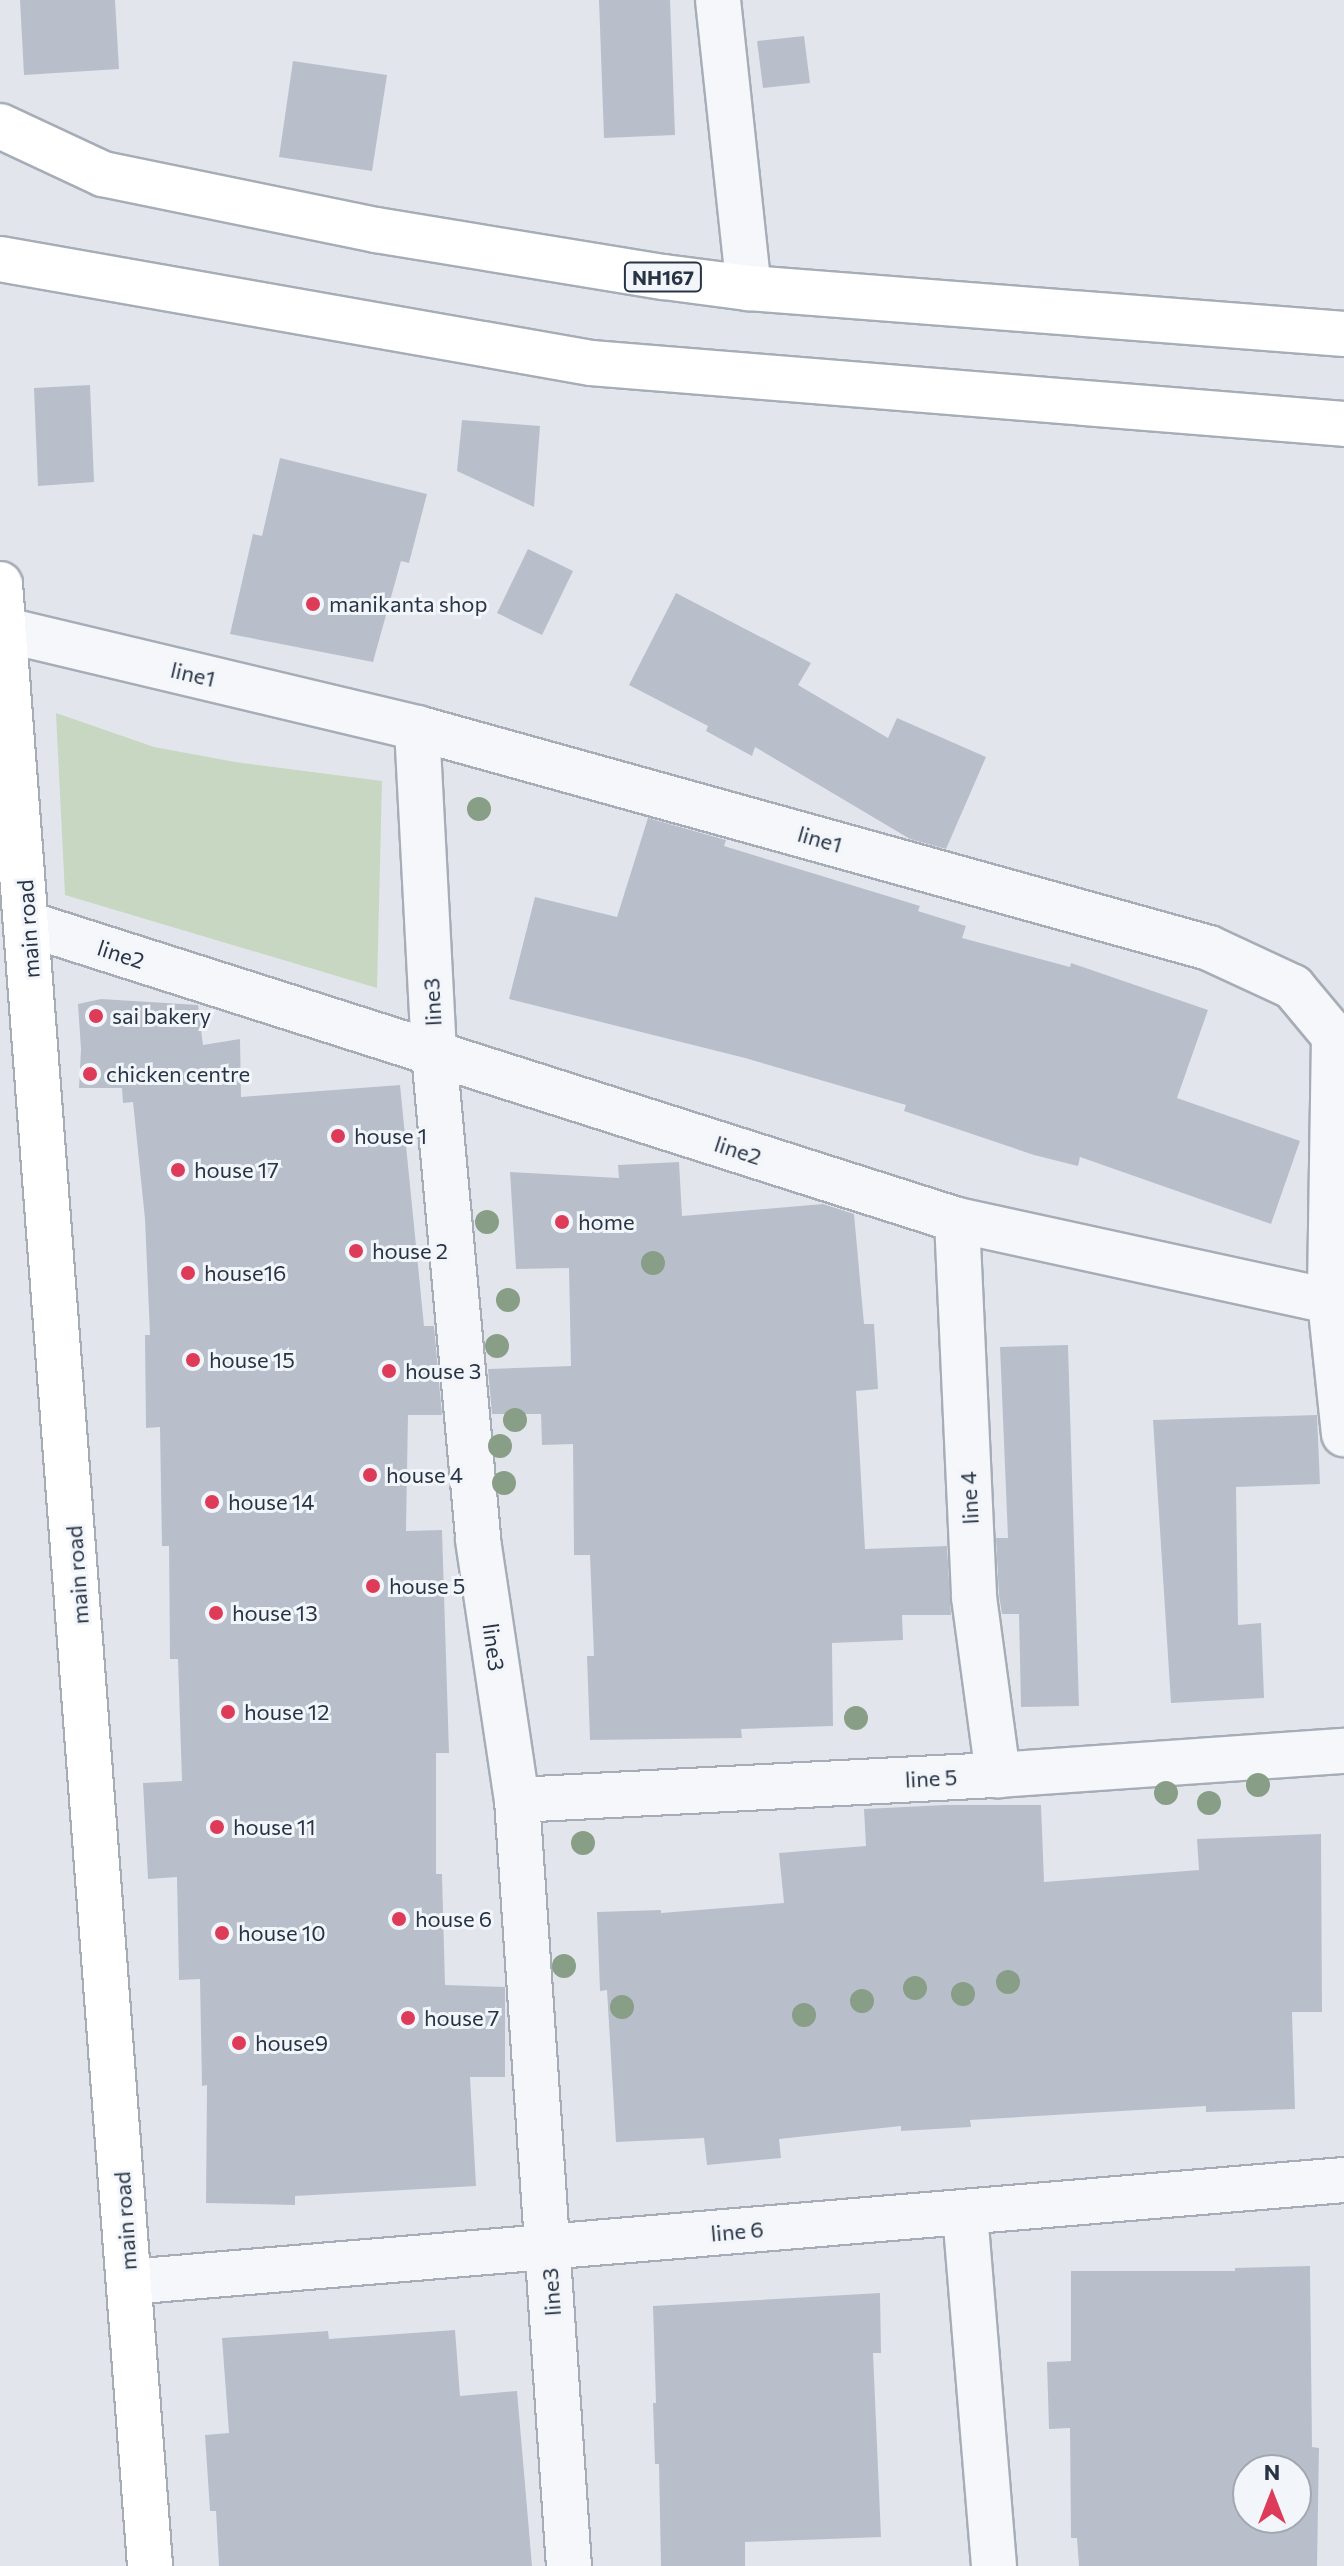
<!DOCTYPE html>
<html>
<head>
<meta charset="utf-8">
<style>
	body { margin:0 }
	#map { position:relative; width:1344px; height:2566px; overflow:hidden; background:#e2e6ec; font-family:Commissioner,sans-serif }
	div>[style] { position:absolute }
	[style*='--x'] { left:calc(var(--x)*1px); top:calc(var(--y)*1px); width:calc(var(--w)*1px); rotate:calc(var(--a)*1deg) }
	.green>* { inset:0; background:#c8d7c2 }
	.building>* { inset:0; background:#b9bfca }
	.roads { filter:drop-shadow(2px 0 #a6adb7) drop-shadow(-2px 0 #a6adb7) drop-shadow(0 2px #a6adb7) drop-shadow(0 -2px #a6adb7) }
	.street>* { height:44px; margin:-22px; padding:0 22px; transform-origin:22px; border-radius:22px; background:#f5f7fa }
	.secondary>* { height:44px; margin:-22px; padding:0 22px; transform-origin:22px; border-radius:22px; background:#fff }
	.highway>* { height:44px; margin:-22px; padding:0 22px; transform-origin:22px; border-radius:22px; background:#fff }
	.trees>* { width:24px; height:24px; margin:-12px; border-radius:50%; background:#889e87 }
	.dots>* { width:22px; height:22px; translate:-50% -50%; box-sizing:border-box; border:4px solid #f2f5f9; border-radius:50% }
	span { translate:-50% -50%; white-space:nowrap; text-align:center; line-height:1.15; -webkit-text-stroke:6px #f2f5f9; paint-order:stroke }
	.shield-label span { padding:2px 6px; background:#f2f5f9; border:2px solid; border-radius:6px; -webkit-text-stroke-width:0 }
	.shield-label { font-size:20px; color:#283446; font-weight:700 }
	.poi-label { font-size:22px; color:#283446 }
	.left { translate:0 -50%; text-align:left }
	.street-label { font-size:22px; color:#283446 }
	.north { position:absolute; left:1232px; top:2454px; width:80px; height:80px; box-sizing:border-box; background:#f2f5f9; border:2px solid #a1a8b1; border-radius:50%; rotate:0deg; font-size:22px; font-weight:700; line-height:32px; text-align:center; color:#283446 }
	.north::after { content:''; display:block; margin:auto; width:28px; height:36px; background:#dd3b58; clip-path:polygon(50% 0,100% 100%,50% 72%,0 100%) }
</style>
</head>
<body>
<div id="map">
	<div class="green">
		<i style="clip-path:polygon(56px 713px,154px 747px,235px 762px,382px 781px,377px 988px,65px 895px)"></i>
	</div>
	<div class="building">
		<i style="clip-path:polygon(20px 0,115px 0,119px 69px,24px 75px)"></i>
		<i style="clip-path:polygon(599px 0,670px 0,675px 135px,604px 138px)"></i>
		<i style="clip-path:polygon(804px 36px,810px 83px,763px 88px,757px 41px)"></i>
		<i style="clip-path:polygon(293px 61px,387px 75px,372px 171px,279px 157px)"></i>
		<i style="clip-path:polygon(90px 385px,94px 482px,38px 486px,34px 388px)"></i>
		<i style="clip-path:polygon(462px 420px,540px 426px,534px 507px,457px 471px)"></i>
		<i style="clip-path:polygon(280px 458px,427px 494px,409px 563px,401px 561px,373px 662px,230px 634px,253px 534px,262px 536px)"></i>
		<i style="clip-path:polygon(528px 549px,573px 571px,542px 635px,497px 613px)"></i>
		<i style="clip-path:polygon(676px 593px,811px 663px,798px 685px,888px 738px,897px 718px,986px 757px,946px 849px,910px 839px,755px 747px,752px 756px,706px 731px,708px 726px,629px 685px)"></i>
		<i style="clip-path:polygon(648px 818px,726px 840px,724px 846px,920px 906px,918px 911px,966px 926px,962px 938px,1070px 967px,1071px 963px,1208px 1010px,1177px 1098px,1300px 1141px,1271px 1224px,1080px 1157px,1078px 1166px,1034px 1155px,904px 1111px,906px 1105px,745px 1058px,509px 999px,535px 897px,617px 917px)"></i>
		<i style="clip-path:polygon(101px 999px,198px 1005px,203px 1045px,240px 1039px,241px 1097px,400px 1085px,424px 1326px,434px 1326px,442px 1415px,408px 1415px,406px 1531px,442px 1530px,449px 1753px,436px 1753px,436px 1874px,442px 1874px,445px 1985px,505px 1987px,505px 2077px,470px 2077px,476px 2186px,295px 2196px,295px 2205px,206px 2203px,207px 2085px,202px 2086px,200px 1979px,179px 1980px,177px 1877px,148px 1879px,143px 1783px,182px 1781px,178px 1659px,170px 1659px,169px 1546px,162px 1546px,160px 1427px,146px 1428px,145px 1335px,150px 1335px,145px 1219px,133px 1102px,123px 1103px,122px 1088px,79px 1088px,81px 1049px,78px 1004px)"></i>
		<i style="clip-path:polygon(679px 1162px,682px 1216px,823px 1204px,854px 1214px,864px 1324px,874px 1324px,878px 1389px,856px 1391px,865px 1549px,947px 1546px,951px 1615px,902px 1615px,903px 1640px,832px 1643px,833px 1726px,741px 1729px,742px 1738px,590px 1740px,587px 1656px,594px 1656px,590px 1555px,574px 1555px,573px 1444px,542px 1445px,541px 1414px,492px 1414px,488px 1369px,571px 1366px,569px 1268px,516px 1269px,510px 1172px,619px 1178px,618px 1165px)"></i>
		<i style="clip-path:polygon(1068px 1345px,1079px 1706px,1021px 1707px,1019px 1614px,1002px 1614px,999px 1595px,996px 1538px,1008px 1538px,1000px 1347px)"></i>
		<i style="clip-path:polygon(1317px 1415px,1320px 1484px,1236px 1487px,1238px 1625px,1261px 1623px,1264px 1698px,1171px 1703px,1153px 1420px)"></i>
		<i style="clip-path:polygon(945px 1805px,1041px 1805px,1044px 1882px,1199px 1870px,1197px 1839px,1321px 1834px,1322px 2012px,1292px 2012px,1295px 2109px,1206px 2112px,1206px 2106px,970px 2120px,971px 2127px,901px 2131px,901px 2126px,779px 2139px,781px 2158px,707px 2165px,704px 2138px,616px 2142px,607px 1990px,600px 1991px,597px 1912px,661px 1910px,661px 1913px,784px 1903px,779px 1853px,866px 1846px,864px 1809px)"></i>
		<i style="clip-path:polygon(evenodd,1310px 2266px,1312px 2447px,1319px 2448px,1317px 2566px,1079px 2566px,1077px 2538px,1071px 2538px,1070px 2428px,1049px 2429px,1047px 2362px,1071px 2361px,1071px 2271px,1235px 2271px,1235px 2268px,1310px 2266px,1248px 2470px,1296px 2470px,1296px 2518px,1248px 2518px,1248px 2470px)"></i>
		<i style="clip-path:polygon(880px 2293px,881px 2353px,873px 2353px,881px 2537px,745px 2542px,745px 2566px,661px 2566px,659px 2464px,655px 2464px,653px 2403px,656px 2403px,653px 2306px)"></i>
		<i style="clip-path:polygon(455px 2330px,460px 2396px,517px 2391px,532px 2566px,219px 2566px,216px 2511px,210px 2511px,205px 2435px,229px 2433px,222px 2338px,328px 2331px,329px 2339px)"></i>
	</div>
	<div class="roads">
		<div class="street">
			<i style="--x:718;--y:0;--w:290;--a:83.9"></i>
			<i style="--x:6;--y:630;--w:423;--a:13.4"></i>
			<i style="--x:417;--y:728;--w:822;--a:15.52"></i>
			<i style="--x:1209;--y:948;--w:93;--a:24.9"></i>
			<i style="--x:1293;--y:987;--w:64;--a:50.1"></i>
			<i style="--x:1334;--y:1036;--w:265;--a:90.9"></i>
			<i style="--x:1330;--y:1301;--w:15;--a:16"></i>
			<i style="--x:417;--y:728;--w:325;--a:87"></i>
			<i style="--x:434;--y:1053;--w:489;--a:84.8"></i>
			<i style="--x:478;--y:1540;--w:263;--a:81.5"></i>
			<i style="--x:517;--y:1800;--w:768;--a:86.12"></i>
			<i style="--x:28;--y:924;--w:975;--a:17.67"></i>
			<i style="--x:957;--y:1220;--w:382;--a:12.3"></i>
			<i style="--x:1330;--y:1301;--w:134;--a:84"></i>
			<i style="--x:957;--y:1220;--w:377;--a:87.4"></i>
			<i style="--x:974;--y:1597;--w:180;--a:82.3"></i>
			<i style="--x:517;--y:1800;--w:482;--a:-3"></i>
			<i style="--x:998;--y:1775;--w:347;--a:-4"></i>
			<i style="--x:965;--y:2213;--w:354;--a:85.3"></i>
			<i style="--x:129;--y:2282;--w:1219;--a:-4.8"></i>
		</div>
		<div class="secondary">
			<i style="--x:0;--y:584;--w:1988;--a:85.67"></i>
		</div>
		<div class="highway">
			<i style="--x:0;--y:126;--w:114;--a:25"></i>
			<i style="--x:103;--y:174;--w:279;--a:11.6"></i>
			<i style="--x:376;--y:230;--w:292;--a:9.3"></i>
			<i style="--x:664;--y:277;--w:86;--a:7.4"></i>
			<i style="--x:749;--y:288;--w:597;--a:4.42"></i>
			<i style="--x:0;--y:259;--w:600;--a:9.98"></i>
			<i style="--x:591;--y:363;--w:755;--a:4.63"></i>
		</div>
	</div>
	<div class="trees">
		<i style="left:479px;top:809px"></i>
		<i style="left:487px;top:1222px"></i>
		<i style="left:653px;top:1263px"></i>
		<i style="left:508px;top:1300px"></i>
		<i style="left:497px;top:1346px"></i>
		<i style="left:515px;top:1420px"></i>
		<i style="left:500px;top:1446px"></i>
		<i style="left:504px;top:1483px"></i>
		<i style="left:856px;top:1718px"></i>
		<i style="left:1258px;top:1785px"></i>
		<i style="left:1166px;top:1793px"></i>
		<i style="left:1209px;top:1803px"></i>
		<i style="left:583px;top:1843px"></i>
		<i style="left:564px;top:1966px"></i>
		<i style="left:1008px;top:1982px"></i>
		<i style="left:915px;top:1988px"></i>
		<i style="left:963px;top:1994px"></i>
		<i style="left:862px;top:2001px"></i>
		<i style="left:622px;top:2007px"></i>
		<i style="left:804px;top:2015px"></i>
	</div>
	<div class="dots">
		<i style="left:313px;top:604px;background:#dd3b58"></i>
		<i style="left:96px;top:1016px;background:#dd3b58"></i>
		<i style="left:90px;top:1074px;background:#dd3b58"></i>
		<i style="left:338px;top:1136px;background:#dd3b58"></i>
		<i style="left:178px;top:1170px;background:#dd3b58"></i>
		<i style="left:562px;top:1222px;background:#dd3b58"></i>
		<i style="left:356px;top:1251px;background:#dd3b58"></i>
		<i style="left:188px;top:1273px;background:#dd3b58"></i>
		<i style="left:193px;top:1360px;background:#dd3b58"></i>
		<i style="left:389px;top:1371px;background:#dd3b58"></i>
		<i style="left:370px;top:1475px;background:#dd3b58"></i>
		<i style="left:212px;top:1502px;background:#dd3b58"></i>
		<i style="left:373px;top:1586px;background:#dd3b58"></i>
		<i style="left:216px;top:1613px;background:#dd3b58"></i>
		<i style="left:228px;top:1712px;background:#dd3b58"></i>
		<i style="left:217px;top:1827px;background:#dd3b58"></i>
		<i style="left:399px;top:1919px;background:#dd3b58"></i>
		<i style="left:222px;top:1933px;background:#dd3b58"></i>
		<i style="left:408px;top:2018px;background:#dd3b58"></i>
		<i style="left:239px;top:2043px;background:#dd3b58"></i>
	</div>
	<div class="shield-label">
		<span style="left:663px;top:277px">NH167</span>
	</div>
	<div class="poi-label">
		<span class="left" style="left:329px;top:604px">manikanta shop</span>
		<span class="left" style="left:112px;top:1016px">sai bakery</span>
		<span class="left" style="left:106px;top:1074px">chicken centre</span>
		<span class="left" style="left:354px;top:1136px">house 1</span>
		<span class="left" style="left:194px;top:1170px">house 17</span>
		<span class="left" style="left:578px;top:1222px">home</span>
		<span class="left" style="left:372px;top:1251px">house 2</span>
		<span class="left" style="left:204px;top:1273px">house16</span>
		<span class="left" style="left:209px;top:1360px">house 15</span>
		<span class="left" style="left:405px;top:1371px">house 3</span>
		<span class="left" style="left:386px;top:1475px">house 4</span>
		<span class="left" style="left:228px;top:1502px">house 14</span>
		<span class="left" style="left:389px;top:1586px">house 5</span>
		<span class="left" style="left:232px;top:1613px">house 13</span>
		<span class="left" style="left:244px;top:1712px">house 12</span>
		<span class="left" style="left:233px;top:1827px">house 11</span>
		<span class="left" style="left:415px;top:1919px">house 6</span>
		<span class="left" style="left:238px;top:1933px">house 10</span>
		<span class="left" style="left:424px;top:2018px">house 7</span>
		<span class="left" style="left:255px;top:2043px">house9</span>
	</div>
	<div class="street-label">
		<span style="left:193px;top:674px;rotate:13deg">line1</span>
		<span style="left:820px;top:839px;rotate:16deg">line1</span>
		<span style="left:28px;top:929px;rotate:-94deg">main road</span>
		<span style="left:121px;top:954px;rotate:18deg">line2</span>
		<span style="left:432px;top:1002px;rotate:-93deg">line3</span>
		<span style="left:738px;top:1150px;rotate:18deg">line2</span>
		<span style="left:969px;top:1498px;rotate:-93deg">line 4</span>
		<span style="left:77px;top:1575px;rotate:-94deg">main road</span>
		<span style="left:494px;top:1647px;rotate:82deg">line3</span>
		<span style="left:931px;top:1778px;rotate:-3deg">line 5</span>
		<span style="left:125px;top:2221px;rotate:-94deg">main road</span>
		<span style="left:737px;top:2231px;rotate:-5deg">line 6</span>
		<span style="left:551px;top:2292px;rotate:-94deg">line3</span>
	</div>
	<div class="north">N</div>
</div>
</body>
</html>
